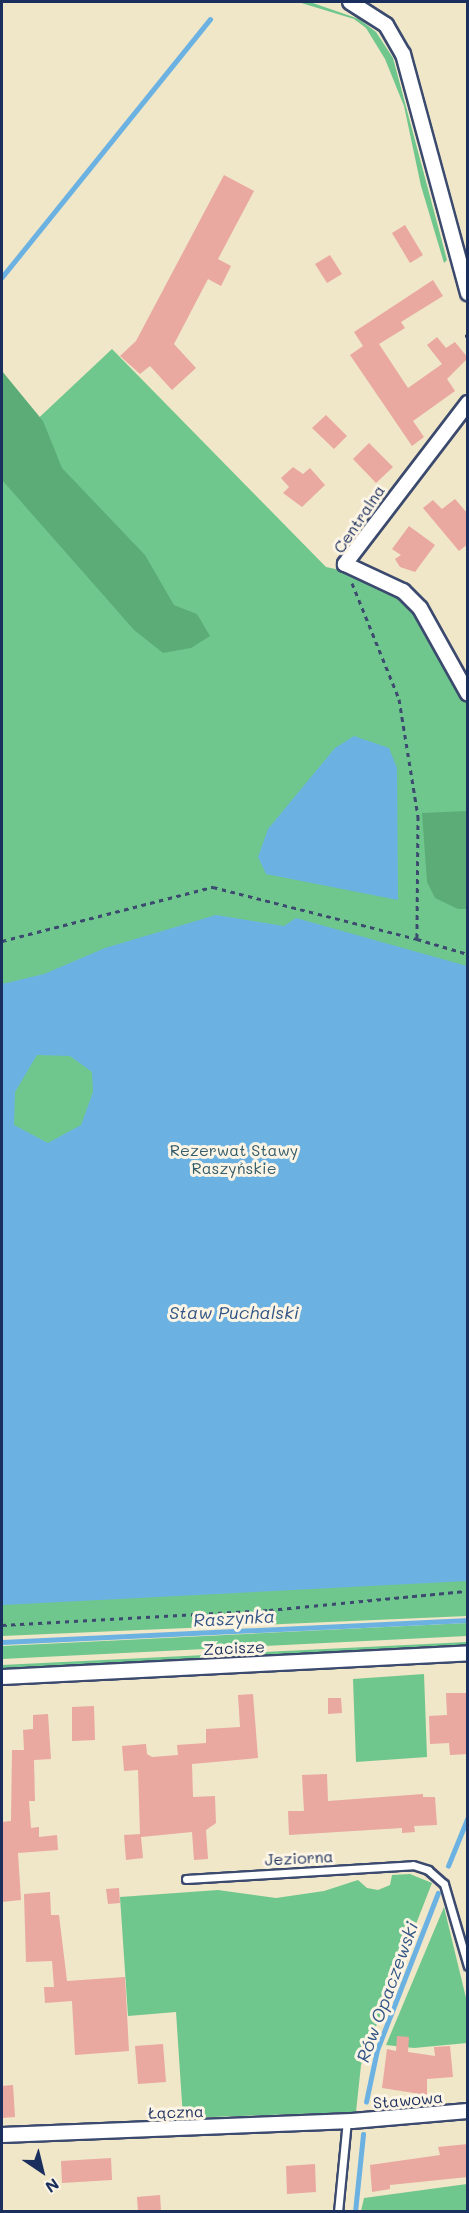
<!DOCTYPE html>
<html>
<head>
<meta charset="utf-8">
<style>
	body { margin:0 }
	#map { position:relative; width:469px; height:2213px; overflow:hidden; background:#f0e6c8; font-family:Mali,sans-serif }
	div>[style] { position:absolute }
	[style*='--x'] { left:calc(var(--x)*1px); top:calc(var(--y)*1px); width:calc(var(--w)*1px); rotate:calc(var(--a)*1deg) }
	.green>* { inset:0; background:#70c78d }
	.forest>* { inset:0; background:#5cac78 }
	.water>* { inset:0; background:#6bb2e2 }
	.stream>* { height:4.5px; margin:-2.25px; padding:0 2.25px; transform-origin:2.25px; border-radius:2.25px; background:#6bb2e2 }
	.building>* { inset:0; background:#e9a8a0 }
	.path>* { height:3px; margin-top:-1.5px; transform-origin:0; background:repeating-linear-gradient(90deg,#3b4a6e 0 4.5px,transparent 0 9px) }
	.roads { filter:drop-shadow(2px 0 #3b4a6e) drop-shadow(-2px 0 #3b4a6e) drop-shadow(0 2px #3b4a6e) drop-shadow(0 -2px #3b4a6e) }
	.lane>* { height:7px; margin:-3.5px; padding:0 3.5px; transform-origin:3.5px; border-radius:3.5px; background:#fff }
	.street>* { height:14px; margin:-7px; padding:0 7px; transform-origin:7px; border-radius:7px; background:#fff }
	span { translate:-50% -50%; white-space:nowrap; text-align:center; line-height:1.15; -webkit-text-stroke:6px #fcf5e5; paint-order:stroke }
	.street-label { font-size:16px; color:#1b2f5e }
	.park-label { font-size:16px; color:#355d6c }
	.water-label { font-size:18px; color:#335686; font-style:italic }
	.frame { position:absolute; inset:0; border:3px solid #1b2f5e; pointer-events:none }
	.north { position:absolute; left:12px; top:2141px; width:60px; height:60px; -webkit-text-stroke:4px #fcf5e5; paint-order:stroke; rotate:145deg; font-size:16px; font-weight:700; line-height:24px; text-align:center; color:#1b2f5e }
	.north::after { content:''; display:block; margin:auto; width:21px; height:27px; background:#1b2f5e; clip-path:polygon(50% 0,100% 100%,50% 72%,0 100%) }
</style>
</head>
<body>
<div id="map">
	<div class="green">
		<i style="clip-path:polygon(298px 2px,310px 2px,359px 19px,376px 32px,393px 58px,447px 260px,444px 263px,421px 186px,404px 106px,385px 59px,366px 28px,354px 19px)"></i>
		<i style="clip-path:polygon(112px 349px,326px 567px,393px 581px,414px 600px,467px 703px,467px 1616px,2px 1636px,2px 431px,12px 443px)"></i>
		<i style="clip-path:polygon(467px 1623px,467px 1636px,2px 1659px,2px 1646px)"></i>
		<i style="clip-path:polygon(467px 1642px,467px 1646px,2px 1669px,2px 1665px)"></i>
		<i style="clip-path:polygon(424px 1674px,427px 1757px,356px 1762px,353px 1679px)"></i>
		<i style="clip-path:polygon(410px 1874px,432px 1883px,361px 2065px,356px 2112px,183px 2118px,176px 2012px,128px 2016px,120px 1897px,218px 1890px,276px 1898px,324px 1891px,358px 1880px,367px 1888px,378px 1890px,390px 1885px,392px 1875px)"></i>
		<i style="clip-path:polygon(444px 1907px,467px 2002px,467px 2043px,414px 2048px,386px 2045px)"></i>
		<i style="clip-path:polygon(467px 2184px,467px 2211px,361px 2211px,364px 2198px)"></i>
	</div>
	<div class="forest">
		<i style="clip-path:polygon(2px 371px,43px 421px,62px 468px,145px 555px,174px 605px,197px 614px,210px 636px,191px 648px,163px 653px,134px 630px,2px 480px)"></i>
		<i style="clip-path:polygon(467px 811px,467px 909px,458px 909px,435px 898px,427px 882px,422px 813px)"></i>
	</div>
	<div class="water">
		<i style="clip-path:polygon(354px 736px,389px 748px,397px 768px,398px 900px,266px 874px,258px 857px,268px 829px,335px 748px)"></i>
		<i style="clip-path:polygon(evenodd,216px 915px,284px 926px,296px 918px,467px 966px,467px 1581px,2px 1605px,2px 984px,44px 974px,105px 948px,216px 915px,37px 1055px,70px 1056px,92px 1072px,93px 1092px,81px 1125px,48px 1143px,14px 1125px,15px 1092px,37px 1055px)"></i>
	</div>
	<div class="stream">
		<i style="--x:2;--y:277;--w:331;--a:-51.1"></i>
		<i style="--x:2;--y:1642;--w:467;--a:-2.7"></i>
		<i style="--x:448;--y:1866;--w:53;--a:-67.8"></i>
		<i style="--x:366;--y:2102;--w:53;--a:-78.1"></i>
		<i style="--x:377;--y:2050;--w:168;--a:-68.8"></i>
		<i style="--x:355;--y:2212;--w:78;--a:-84.1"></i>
	</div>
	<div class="building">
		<i style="clip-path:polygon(224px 175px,254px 191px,218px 259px,231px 266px,221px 286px,208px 279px,174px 344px,196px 368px,172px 390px,150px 366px,140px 374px,120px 356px,136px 341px)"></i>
		<i style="clip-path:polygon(405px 225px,423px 255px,410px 263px,392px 233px)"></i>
		<i style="clip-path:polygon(330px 255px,342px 274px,327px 283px,315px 264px)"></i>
		<i style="clip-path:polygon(433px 280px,443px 296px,401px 322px,405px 328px,379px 344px,408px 388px,442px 364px,427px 345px,437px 337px,446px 348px,455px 342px,468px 358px,447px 379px,455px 391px,413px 421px,424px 437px,412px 446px,350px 355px,363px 346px,354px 332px)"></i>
		<i style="clip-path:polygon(326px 415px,347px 436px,334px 449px,312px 428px)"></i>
		<i style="clip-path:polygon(369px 443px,393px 467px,376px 483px,353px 459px)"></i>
		<i style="clip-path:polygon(293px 467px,303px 474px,310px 468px,325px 485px,302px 507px,283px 493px,289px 487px,281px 478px)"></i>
		<i style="clip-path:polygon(455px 499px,468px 514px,468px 544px,459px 551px,423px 508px,433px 500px,442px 509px)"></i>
		<i style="clip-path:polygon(409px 526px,435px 545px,415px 572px,400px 567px,395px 559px,401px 555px,392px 549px)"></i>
		<i style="clip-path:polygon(446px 1693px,468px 1693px,468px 1754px,450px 1755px,449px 1743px,430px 1744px,429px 1716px,447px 1715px)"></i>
		<i style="clip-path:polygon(253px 1694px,258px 1758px,192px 1764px,193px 1797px,215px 1796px,216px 1823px,206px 1830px,208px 1859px,194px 1860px,192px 1832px,141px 1837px,143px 1858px,126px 1860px,124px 1835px,140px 1834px,138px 1770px,124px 1771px,122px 1746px,146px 1744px,147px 1754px,152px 1757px,178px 1755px,177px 1745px,206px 1743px,206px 1729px,240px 1727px,238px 1695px)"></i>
		<i style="clip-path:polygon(328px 1698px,341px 1698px,342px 1713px,328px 1714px)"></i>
		<i style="clip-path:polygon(94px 1706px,95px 1740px,72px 1741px,72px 1707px)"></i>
		<i style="clip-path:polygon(48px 1714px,51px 1759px,34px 1760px,35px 1801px,29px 1801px,31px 1828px,39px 1827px,39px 1837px,57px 1835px,58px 1850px,18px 1853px,21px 1900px,2px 1902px,2px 1822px,11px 1821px,12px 1750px,24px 1750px,23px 1730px,33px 1729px,33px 1715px)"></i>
		<i style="clip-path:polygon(327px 1774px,328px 1801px,423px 1794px,423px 1797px,435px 1797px,437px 1825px,414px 1826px,415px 1832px,402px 1833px,402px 1828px,289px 1835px,288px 1811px,304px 1811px,302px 1775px)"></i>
		<i style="clip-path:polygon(119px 1888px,120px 1903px,108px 1904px,106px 1889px)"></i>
		<i style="clip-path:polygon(50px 1892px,51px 1915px,59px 1915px,67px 1981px,125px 1977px,129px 2051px,75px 2055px,72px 2001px,45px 2003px,44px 1987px,54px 1987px,52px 1961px,26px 1962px,24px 1894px)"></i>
		<i style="clip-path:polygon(397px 2036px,409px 2037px,408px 2052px,435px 2056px,434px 2047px,450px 2046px,453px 2077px,427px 2079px,427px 2095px,382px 2088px,387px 2049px,396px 2051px)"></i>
		<i style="clip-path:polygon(163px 2044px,166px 2082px,138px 2084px,135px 2046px)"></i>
		<i style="clip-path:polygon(13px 2085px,15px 2117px,2px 2118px,2px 2086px)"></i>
		<i style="clip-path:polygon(468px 2144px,468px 2177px,390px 2185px,390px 2189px,372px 2192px,370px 2165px,440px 2155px,438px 2147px)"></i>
		<i style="clip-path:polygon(111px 2158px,112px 2180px,62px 2183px,61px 2161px)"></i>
		<i style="clip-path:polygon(315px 2164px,316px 2192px,287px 2194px,286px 2166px)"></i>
		<i style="clip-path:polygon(160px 2195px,161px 2211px,138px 2211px,137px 2197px)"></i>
	</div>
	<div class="path">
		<i style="--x:465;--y:336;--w:3;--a:-18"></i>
		<i style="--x:352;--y:583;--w:125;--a:67.9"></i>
		<i style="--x:399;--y:699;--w:119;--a:80.8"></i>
		<i style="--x:418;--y:816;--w:123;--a:90.5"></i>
		<i style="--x:417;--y:939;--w:53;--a:16.4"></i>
		<i style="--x:2;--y:941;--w:218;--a:-14.4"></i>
		<i style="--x:213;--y:887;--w:211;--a:14.3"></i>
		<i style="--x:2;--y:1625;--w:267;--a:-3.2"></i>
		<i style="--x:269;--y:1610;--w:200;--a:-5.5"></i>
	</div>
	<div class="roads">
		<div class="lane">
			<i style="--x:186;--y:1879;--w:227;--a:-3.5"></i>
			<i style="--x:413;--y:1865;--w:16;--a:18"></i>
			<i style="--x:428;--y:1870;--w:21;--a:41"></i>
			<i style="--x:444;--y:1884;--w:85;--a:73.7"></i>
			<i style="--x:338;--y:2212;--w:91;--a:-84.4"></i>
		</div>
		<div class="street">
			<i style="--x:350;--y:2;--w:43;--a:32.6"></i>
			<i style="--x:386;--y:25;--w:34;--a:60"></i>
			<i style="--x:403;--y:54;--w:248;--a:74.8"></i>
			<i style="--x:468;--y:403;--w:203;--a:127.4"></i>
			<i style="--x:345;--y:564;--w:64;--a:25"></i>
			<i style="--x:403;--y:591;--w:24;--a:45"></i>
			<i style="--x:420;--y:608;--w:98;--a:60.8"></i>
			<i style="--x:2;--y:1677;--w:467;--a:-2.9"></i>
			<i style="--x:2;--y:2135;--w:350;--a:-2.3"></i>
			<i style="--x:352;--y:2121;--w:116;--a:-4.9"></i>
		</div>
	</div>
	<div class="street-label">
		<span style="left:359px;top:519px;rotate:-56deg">Centralna</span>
		<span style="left:234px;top:1648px;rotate:-3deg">Zacisze</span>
		<span style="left:299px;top:1858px;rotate:-3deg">Jeziorna</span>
		<span style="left:408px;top:2100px;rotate:-5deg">Stawowa</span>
		<span style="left:176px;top:2112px;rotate:-2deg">Łączna</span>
	</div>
	<div class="park-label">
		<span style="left:234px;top:1159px">Rezerwat Stawy<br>Raszyńskie</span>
	</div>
	<div class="water-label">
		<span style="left:234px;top:1312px">Staw Puchalski</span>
		<span style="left:234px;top:1618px;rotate:-3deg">Raszynka</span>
		<span style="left:387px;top:1992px;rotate:-70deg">Rów Opaczewski</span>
	</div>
	<div class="frame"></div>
	<div class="north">N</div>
</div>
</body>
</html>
